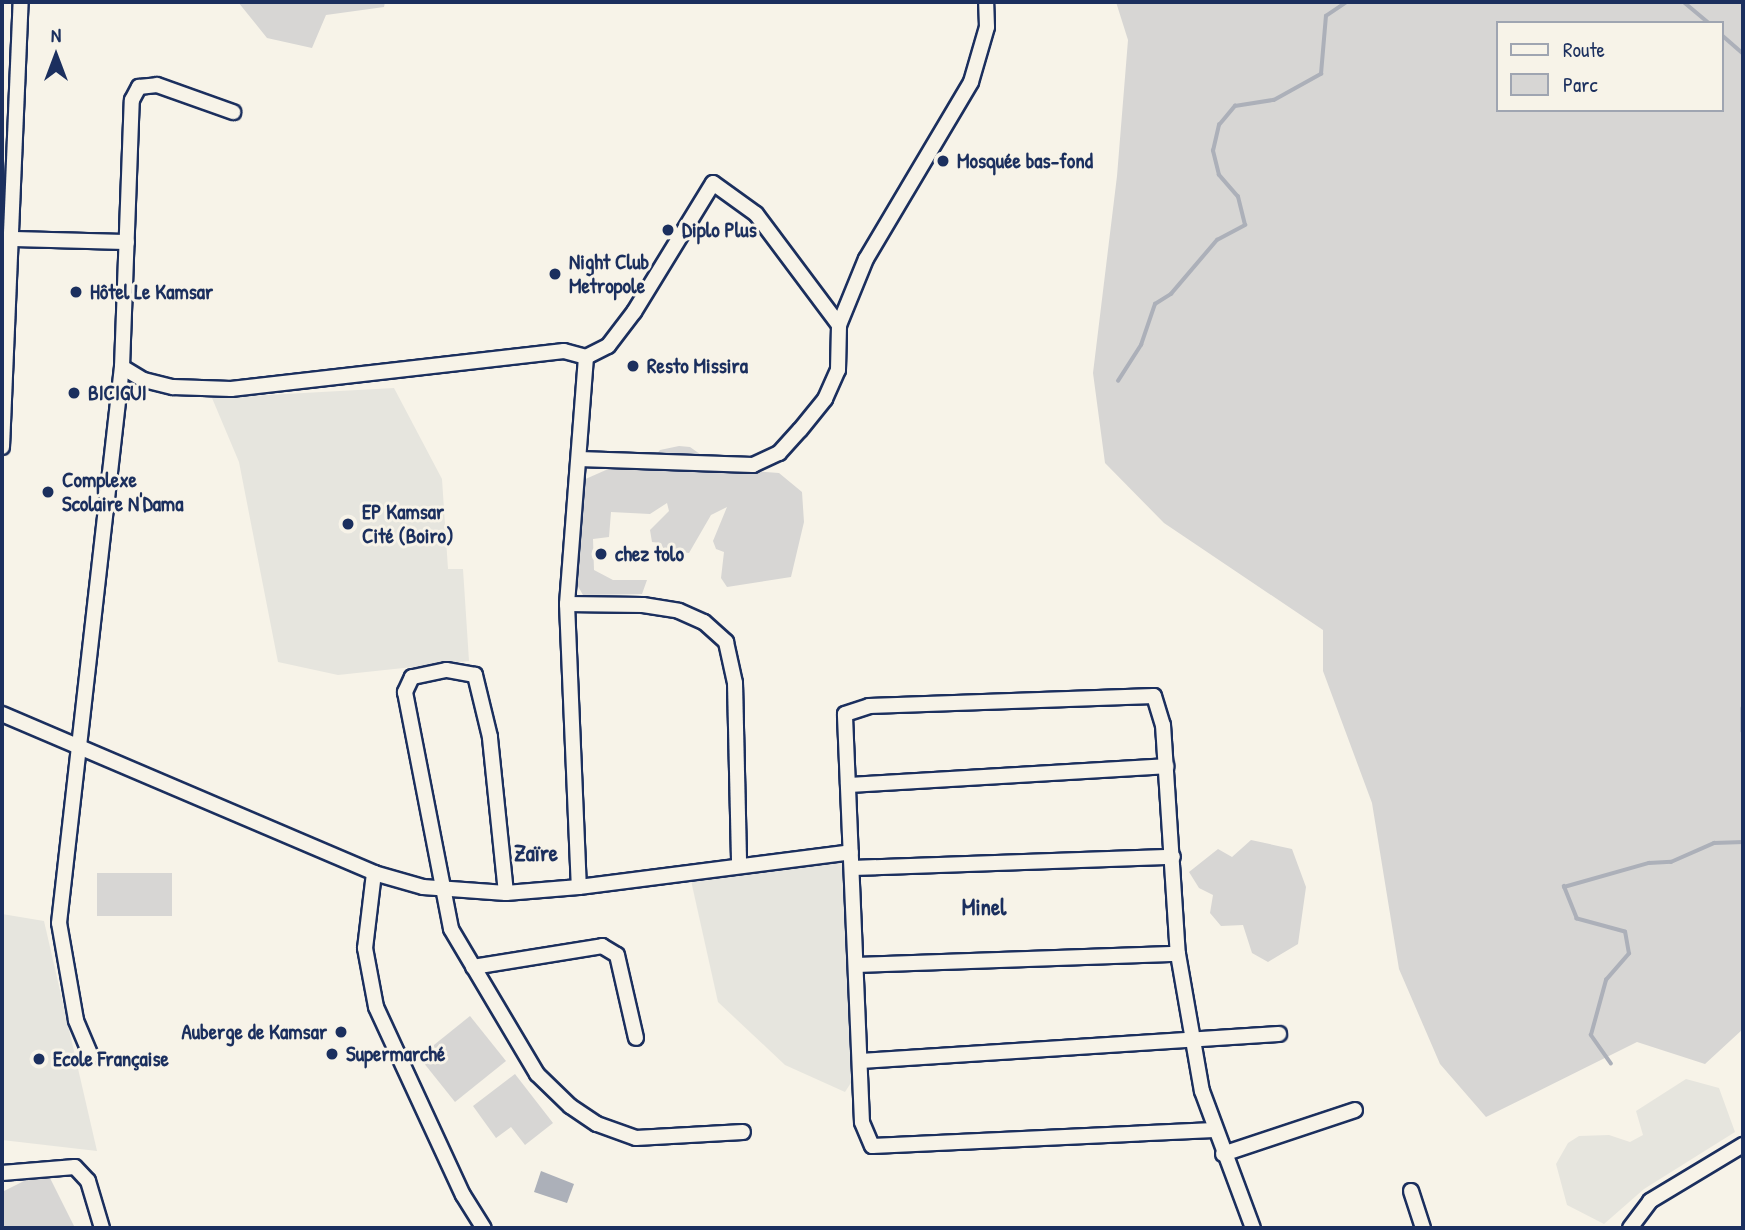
<!DOCTYPE html>
<html>
<head>
<meta charset="utf-8">
<style>
	body { margin:0 }
	#map { position:relative; width:1745px; height:1230px; overflow:hidden; background:#f7f3e8; font-family:"Patrick Hand",sans-serif }
	div>[style] { position:absolute }
	[style*='--x'] { left:calc(var(--x)*1px); top:calc(var(--y)*1px); width:calc(var(--w)*1px); rotate:calc(var(--a)*1deg) }
	.built>* { inset:0; background:#e6e5de }
	.green>* { inset:0; background:#d7d6d4 }
	.water>* { inset:0; background:#acb0b9 }
	.stream>* { height:3.5px; margin:-1.75px; padding:0 1.75px; transform-origin:1.75px; border-radius:1.75px; background:#acb0b9 }
	.roads { filter:drop-shadow(2px 0 #1b2f5e) drop-shadow(-2px 0 #1b2f5e) drop-shadow(0 2px #1b2f5e) drop-shadow(0 -2px #1b2f5e) }
	.minor>* { height:14px; margin:-7px; padding:0 7px; transform-origin:7px; border-radius:7px; background:#f7f3e8 }
	.dots>* { width:19px; height:19px; translate:-50% -50%; box-sizing:border-box; border:4px solid #f7f3e8; border-radius:50% }
	span { translate:-50% -50%; white-space:nowrap; text-align:center; line-height:1.15; -webkit-text-stroke:6px #f7f3e8; paint-order:stroke }
	.poi-label { font-size:21px; color:#1b2f5e; font-weight:700 }
	.left { translate:0 -50%; text-align:left }
	.right { translate:-100% -50%; text-align:right }
	.neighbourhood-label { font-size:23px; color:#1b2f5e; font-weight:700 }
	.frame { position:absolute; inset:0; border:4px solid #1b2f5e; pointer-events:none }
	.legend { position:absolute; left:1496px; top:21px; width:228px; height:91px; box-sizing:border-box; background:#f7f3e8; border:2px solid #9fa5b1; margin:0; padding:9px 12px; list-style:none; font-size:21px; color:#1b2f5e }
	.legend li { display:flex; align-items:center; gap:14px; height:35px }
	.legend b { width:35px; border:2px solid #9fa5b1 }
	.north { position:absolute; left:21px; top:21px; width:70px; height:70px; -webkit-text-stroke:5px #f7f3e8; paint-order:stroke; rotate:0deg; font-size:19px; font-weight:700; line-height:28px; text-align:center; color:#1b2f5e }
	.north::after { content:''; display:block; margin:auto; width:24px; height:32px; background:#1b2f5e; clip-path:polygon(50% 0,100% 100%,50% 72%,0 100%) }
</style>
</head>
<body>
<div id="map">
	<div class="built">
		<i style="clip-path:polygon(394px 388px,442px 479px,448px 569px,463px 569px,469px 661px,338px 675px,278px 662px,239px 462px,212px 398px)"></i>
		<i style="clip-path:polygon(847px 861px,865px 1061px,845px 1092px,785px 1065px,718px 1002px,690px 876px)"></i>
		<i style="clip-path:polygon(2px 914px,44px 921px,97px 1151px,2px 1140px)"></i>
		<i style="clip-path:polygon(1686px 1079px,1719px 1088px,1735px 1132px,1644px 1189px,1604px 1224px,1567px 1205px,1556px 1164px,1568px 1143px,1579px 1136px,1609px 1135px,1630px 1142px,1643px 1135px,1636px 1111px)"></i>
	</div>
	<div class="green">
		<i style="clip-path:polygon(238px 2px,385px 2px,384px 7px,326px 15px,312px 48px,267px 38px)"></i>
		<i style="clip-path:polygon(evenodd,1116px 2px,1743px 2px,1743px 1029px,1705px 1064px,1637px 1042px,1486px 1117px,1440px 1064px,1399px 969px,1372px 803px,1323px 671px,1323px 630px,1164px 523px,1105px 463px,1093px 373px,1117px 176px,1128px 40px,1116px 2px,1498px 23px,1722px 23px,1722px 110px,1498px 110px,1498px 23px)"></i>
		<i style="clip-path:polygon(679px 446px,690px 447px,721px 469px,779px 473px,802px 492px,804px 522px,791px 577px,727px 587px,721px 578px,724px 552px,716px 549px,713px 541px,727px 507px,711px 515px,689px 553px,664px 550px,661px 543px,652px 542px,650px 530px,669px 511px,667px 503px,650px 514px,611px 512px,609px 537px,593px 539px,594px 570px,613px 580px,647px 580px,642px 594px,583px 595px,575px 581px,583px 510px,581px 481px,615px 466px,652px 460px,660px 450px)"></i>
		<i style="clip-path:polygon(1251px 840px,1292px 849px,1306px 887px,1298px 944px,1268px 962px,1252px 953px,1243px 925px,1221px 926px,1210px 913px,1213px 895px,1199px 888px,1189px 872px,1218px 849px,1232px 857px)"></i>
		<i style="clip-path:polygon(97px 873px,172px 873px,172px 916px,97px 916px)"></i>
		<i style="clip-path:polygon(470px 1016px,506px 1061px,455px 1102px,419px 1057px)"></i>
		<i style="clip-path:polygon(515px 1074px,553px 1123px,525px 1145px,511px 1127px,496px 1138px,473px 1106px)"></i>
		<i style="clip-path:polygon(46px 1170px,75px 1228px,2px 1228px,2px 1192px)"></i>
	</div>
	<div class="water">
		<i style="clip-path:polygon(541px 1171px,574px 1184px,567px 1203px,534px 1192px)"></i>
	</div>
	<div class="stream">
		<i style="--x:1684;--y:2;--w:33;--a:40"></i>
		<i style="--x:1722;--y:35;--w:28;--a:41"></i>
		<i style="--x:1118;--y:381;--w:43;--a:-57.4"></i>
		<i style="--x:1141;--y:345;--w:43;--a:-71.1"></i>
		<i style="--x:1155;--y:304;--w:19;--a:-32"></i>
		<i style="--x:1171;--y:294;--w:71;--a:-49.6"></i>
		<i style="--x:1217;--y:240;--w:32;--a:-28"></i>
		<i style="--x:1245;--y:225;--w:29;--a:-104"></i>
		<i style="--x:1238;--y:197;--w:29;--a:-131"></i>
		<i style="--x:1219;--y:175;--w:25;--a:-104"></i>
		<i style="--x:1213;--y:151;--w:27;--a:-77"></i>
		<i style="--x:1219;--y:125;--w:25;--a:-50"></i>
		<i style="--x:1235;--y:106;--w:39;--a:-9"></i>
		<i style="--x:1274;--y:100;--w:54;--a:-29"></i>
		<i style="--x:1321;--y:74;--w:58;--a:-85.1"></i>
		<i style="--x:1326;--y:16;--w:25;--a:-34"></i>
		<i style="--x:1743;--y:708;--w:23;--a:90"></i>
		<i style="--x:1611;--y:1064;--w:35;--a:-125"></i>
		<i style="--x:1591;--y:1035;--w:57;--a:-74.7"></i>
		<i style="--x:1606;--y:980;--w:35;--a:-49"></i>
		<i style="--x:1629;--y:954;--w:22;--a:-100"></i>
		<i style="--x:1625;--y:932;--w:50;--a:-164.8"></i>
		<i style="--x:1577;--y:919;--w:35;--a:-112"></i>
		<i style="--x:1564;--y:887;--w:88;--a:-15.8"></i>
		<i style="--x:1649;--y:863;--w:22;--a:-3"></i>
		<i style="--x:1671;--y:862;--w:47;--a:-23.8"></i>
		<i style="--x:1714;--y:843;--w:29;--a:-2"></i>
	</div>
	<div class="roads">
		<div class="minor">
			<i style="--x:12;--y:239;--w:115;--a:1.5"></i>
			<i style="--x:586;--y:357;--w:25;--a:-27"></i>
			<i style="--x:608;--y:346;--w:43;--a:-52.6"></i>
			<i style="--x:634;--y:312;--w:151;--a:-58.5"></i>
			<i style="--x:713;--y:183;--w:53;--a:35.8"></i>
			<i style="--x:756;--y:214;--w:139;--a:53.2"></i>
			<i style="--x:122;--y:367;--w:26;--a:31"></i>
			<i style="--x:144;--y:380;--w:30;--a:14"></i>
			<i style="--x:173;--y:387;--w:58;--a:2"></i>
			<i style="--x:231;--y:389;--w:335;--a:-6.5"></i>
			<i style="--x:564;--y:351;--w:23;--a:15"></i>
			<i style="--x:586;--y:357;--w:248;--a:94.4"></i>
			<i style="--x:567;--y:604;--w:283;--a:87.6"></i>
			<i style="--x:2;--y:447;--w:445;--a:-87.6"></i>
			<i style="--x:579;--y:459;--w:174;--a:2"></i>
			<i style="--x:753;--y:465;--w:29;--a:-25"></i>
			<i style="--x:779;--y:453;--w:31;--a:-48"></i>
			<i style="--x:800;--y:430;--w:40;--a:-51"></i>
			<i style="--x:825;--y:399;--w:32;--a:-66"></i>
			<i style="--x:838;--y:370;--w:45;--a:-88.7"></i>
			<i style="--x:839;--y:325;--w:71;--a:-67.8"></i>
			<i style="--x:866;--y:259;--w:206;--a:-59.3"></i>
			<i style="--x:971;--y:82;--w:57;--a:-73.8"></i>
			<i style="--x:987;--y:27;--w:25;--a:-92"></i>
			<i style="--x:567;--y:604;--w:76;--a:0.8"></i>
			<i style="--x:643;--y:605;--w:36;--a:9"></i>
			<i style="--x:679;--y:611;--w:27;--a:24"></i>
			<i style="--x:704;--y:622;--w:30;--a:42"></i>
			<i style="--x:726;--y:642;--w:42;--a:77.6"></i>
			<i style="--x:735;--y:683;--w:182;--a:88.7"></i>
			<i style="--x:2;--y:714;--w:405;--a:23.1"></i>
			<i style="--x:374;--y:873;--w:51;--a:15.9"></i>
			<i style="--x:423;--y:887;--w:83;--a:4.1"></i>
			<i style="--x:506;--y:893;--w:73;--a:-4.7"></i>
			<i style="--x:579;--y:887;--w:274;--a:-7.3"></i>
			<i style="--x:848;--y:785;--w:319;--a:-3.4"></i>
			<i style="--x:852;--y:868;--w:321;--a:-2"></i>
			<i style="--x:374;--y:873;--w:76;--a:96.8"></i>
			<i style="--x:365;--y:948;--w:60;--a:79.4"></i>
			<i style="--x:376;--y:1007;--w:207;--a:65.2"></i>
			<i style="--x:463;--y:1195;--w:39;--a:58"></i>
			<i style="--x:506;--y:893;--w:157;--a:-95.9"></i>
			<i style="--x:490;--y:737;--w:64;--a:-103.6"></i>
			<i style="--x:475;--y:675;--w:29;--a:-170"></i>
			<i style="--x:446;--y:670;--w:35;--a:168"></i>
			<i style="--x:412;--y:677;--w:17;--a:115"></i>
			<i style="--x:405;--y:692;--w:241;--a:79"></i>
			<i style="--x:451;--y:929;--w:169;--a:59.3"></i>
			<i style="--x:537;--y:1074;--w:46;--a:44.1"></i>
			<i style="--x:570;--y:1106;--w:32;--a:34"></i>
			<i style="--x:597;--y:1124;--w:41;--a:19.7"></i>
			<i style="--x:636;--y:1138;--w:107;--a:-3.2"></i>
			<i style="--x:856;--y:965;--w:322;--a:-2"></i>
			<i style="--x:473;--y:967;--w:131;--a:-9.2"></i>
			<i style="--x:602;--y:946;--w:17;--a:31"></i>
			<i style="--x:617;--y:955;--w:85;--a:77.1"></i>
			<i style="--x:91;--y:1056;--w:39;--a:-113"></i>
			<i style="--x:76;--y:1020;--w:98;--a:-99.9"></i>
			<i style="--x:59;--y:923;--w:560;--a:-83.54"></i>
			<i style="--x:122;--y:367;--w:267;--a:-87.9"></i>
			<i style="--x:132;--y:100;--w:15;--a:-62"></i>
			<i style="--x:139;--y:87;--w:18;--a:-6"></i>
			<i style="--x:157;--y:85;--w:81;--a:19.6"></i>
			<i style="--x:860;--y:1061;--w:420;--a:-3.7"></i>
			<i style="--x:1214;--y:1130;--w:342;--a:177.3"></i>
			<i style="--x:872;--y:1146;--w:26;--a:-113"></i>
			<i style="--x:862;--y:1122;--w:408;--a:-92.4"></i>
			<i style="--x:845;--y:714;--w:25;--a:-18"></i>
			<i style="--x:869;--y:706;--w:285;--a:-2"></i>
			<i style="--x:1154;--y:696;--w:30;--a:73"></i>
			<i style="--x:1163;--y:725;--w:229;--a:86.3"></i>
			<i style="--x:1178;--y:954;--w:139;--a:80.1"></i>
			<i style="--x:1202;--y:1091;--w:146;--a:69.6"></i>
			<i style="--x:1223;--y:1154;--w:139;--a:-18.4"></i>
			<i style="--x:2;--y:1173;--w:73;--a:-4.7"></i>
			<i style="--x:75;--y:1167;--w:19;--a:47"></i>
			<i style="--x:88;--y:1181;--w:49;--a:73.4"></i>
			<i style="--x:1411;--y:1191;--w:39;--a:72"></i>
			<i style="--x:1630;--y:1228;--w:34;--a:-53"></i>
			<i style="--x:1650;--y:1201;--w:109;--a:-31.1"></i>
		</div>
	</div>
	<div class="dots">
		<i style="left:943px;top:161px;background:#1b2f5e"></i>
		<i style="left:668px;top:230px;background:#1b2f5e"></i>
		<i style="left:555px;top:274px;background:#1b2f5e"></i>
		<i style="left:76px;top:292px;background:#1b2f5e"></i>
		<i style="left:633px;top:366px;background:#1b2f5e"></i>
		<i style="left:74px;top:393px;background:#1b2f5e"></i>
		<i style="left:48px;top:492px;background:#1b2f5e"></i>
		<i style="left:348px;top:524px;background:#1b2f5e"></i>
		<i style="left:601px;top:554px;background:#1b2f5e"></i>
		<i style="left:341px;top:1032px;background:#1b2f5e"></i>
		<i style="left:332px;top:1054px;background:#1b2f5e"></i>
		<i style="left:39px;top:1059px;background:#1b2f5e"></i>
	</div>
	<div class="poi-label">
		<span class="left" style="left:957px;top:161px">Mosquée bas-fond</span>
		<span class="left" style="left:682px;top:230px">Diplo Plus</span>
		<span class="left" style="left:569px;top:274px">Night Club<br>Metropole</span>
		<span class="left" style="left:90px;top:292px">Hôtel Le Kamsar</span>
		<span class="left" style="left:647px;top:366px">Resto Missira</span>
		<span class="left" style="left:88px;top:393px">BICIGUI</span>
		<span class="left" style="left:62px;top:492px">Complexe<br>Scolaire N'Dama</span>
		<span class="left" style="left:362px;top:524px">EP Kamsar<br>Cité (Boiro)</span>
		<span class="left" style="left:615px;top:554px">chez tolo</span>
		<span class="right" style="left:327px;top:1032px">Auberge de Kamsar</span>
		<span class="left" style="left:346px;top:1054px">Supermarché</span>
		<span class="left" style="left:53px;top:1059px">Ecole Française</span>
	</div>
	<div class="neighbourhood-label">
		<span style="left:536px;top:853px">Zaïre</span>
		<span style="left:984px;top:907px">Minel</span>
	</div>
	<div class="frame"></div>
	<ul class="legend">
	<li><b style="height:9px;background:#f7f3e8"></b>Route</li>
	<li><b style="height:19px;background:#d7d6d4"></b>Parc</li>
	</ul>
	<div class="north">N</div>
</div>
</body>
</html>
